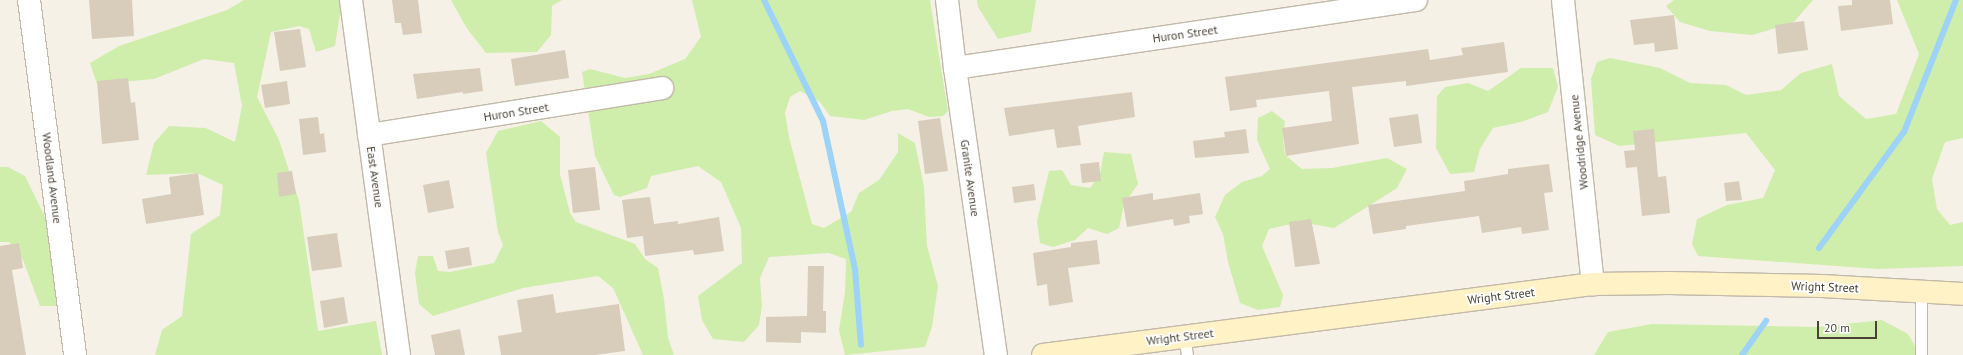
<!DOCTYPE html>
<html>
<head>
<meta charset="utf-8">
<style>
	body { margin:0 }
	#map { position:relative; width:1963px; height:355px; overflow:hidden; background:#f5f1e7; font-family:"PT Sans",sans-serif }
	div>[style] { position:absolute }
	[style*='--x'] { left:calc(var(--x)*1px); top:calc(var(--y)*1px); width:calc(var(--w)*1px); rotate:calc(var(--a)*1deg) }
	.green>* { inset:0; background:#cfeeab }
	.stream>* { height:6px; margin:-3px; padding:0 3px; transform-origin:3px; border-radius:3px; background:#9dd2f9 }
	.building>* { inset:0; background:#d8cdbb }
	.roads { filter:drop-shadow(1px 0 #c2b9a8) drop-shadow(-1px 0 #c2b9a8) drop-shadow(0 1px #c2b9a8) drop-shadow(0 -1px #c2b9a8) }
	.lane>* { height:11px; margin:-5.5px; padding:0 5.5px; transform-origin:5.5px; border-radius:5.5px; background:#fff }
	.street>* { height:22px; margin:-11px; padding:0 11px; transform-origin:11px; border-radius:11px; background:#fff }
	.secondary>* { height:22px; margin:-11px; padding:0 11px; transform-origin:11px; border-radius:11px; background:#fff2c7 }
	span { translate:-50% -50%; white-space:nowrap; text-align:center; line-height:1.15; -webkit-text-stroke:3.5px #fff; paint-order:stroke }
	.street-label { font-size:12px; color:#494235 }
	.scale { position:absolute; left:1817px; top:321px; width:60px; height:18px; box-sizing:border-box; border:2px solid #494235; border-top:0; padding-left:5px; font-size:12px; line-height:14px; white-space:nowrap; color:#494235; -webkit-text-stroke:3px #fff; paint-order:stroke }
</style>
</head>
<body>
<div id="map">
	<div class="green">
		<i style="clip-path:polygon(244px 0,345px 0,342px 1px,335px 46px,316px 52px,309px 29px,299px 26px,271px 32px,257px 97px,279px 140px,299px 201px,318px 331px,376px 321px,382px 355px,155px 355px,162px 330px,182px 316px,191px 234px,220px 215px,223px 185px,197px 173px,146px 175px,154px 143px,169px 126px,206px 128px,235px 142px,242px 106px,234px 63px,204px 59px,154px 79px,97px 84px,90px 63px,119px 46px,227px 10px)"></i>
		<i style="clip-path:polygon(451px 0,562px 0,552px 6px,551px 35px,537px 52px,486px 53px,466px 27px)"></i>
		<i style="clip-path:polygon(692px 0,930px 0,948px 111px,943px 116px,929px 117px,908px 109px,892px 111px,864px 120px,830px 116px,820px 102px,800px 91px,790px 97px,785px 113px,789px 137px,812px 224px,824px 228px,851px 212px,859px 193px,879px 180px,898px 152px,898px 133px,915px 143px,924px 187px,927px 246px,938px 286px,932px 327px,925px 347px,845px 355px,839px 330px,845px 292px,846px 259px,829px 253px,769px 257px,760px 278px,762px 306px,759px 325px,744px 342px,713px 339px,702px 320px,698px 296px,742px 263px,741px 228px,721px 182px,698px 166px,651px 176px,647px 188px,620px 197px,614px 195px,595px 156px,582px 72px,590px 69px,625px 78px,649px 74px,685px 59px,701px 37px)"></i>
		<i style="clip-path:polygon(977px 0,1036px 0,1031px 32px,998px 39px,978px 7px)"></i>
		<i style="clip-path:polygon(1674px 0,1813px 0,1793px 23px,1752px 35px,1710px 31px,1680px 22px,1666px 6px)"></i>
		<i style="clip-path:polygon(1897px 0,1963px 0,1963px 138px,1945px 142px,1932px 179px,1937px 209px,1950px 225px,1963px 222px,1963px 266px,1878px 269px,1698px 256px,1692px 244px,1697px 219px,1727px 205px,1763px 198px,1775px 170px,1746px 133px,1619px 146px,1595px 135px,1591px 79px,1597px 62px,1610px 58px,1660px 68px,1690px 83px,1726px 85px,1746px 95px,1781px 90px,1801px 73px,1832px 64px,1839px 96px,1866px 119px,1896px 114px,1919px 54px)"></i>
		<i style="clip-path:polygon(1521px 68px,1553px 68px,1558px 87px,1548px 112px,1521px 122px,1493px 128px,1480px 149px,1474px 172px,1450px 174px,1436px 148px,1437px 96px,1445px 87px,1468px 83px,1488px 91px)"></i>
		<i style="clip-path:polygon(1272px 111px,1285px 121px,1283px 139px,1285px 155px,1302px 169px,1332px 168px,1387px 158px,1407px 169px,1397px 188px,1334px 228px,1300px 222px,1269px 229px,1262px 246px,1283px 295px,1280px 307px,1258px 310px,1240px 303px,1228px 262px,1223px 234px,1215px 217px,1225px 195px,1242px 182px,1262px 176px,1270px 169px,1257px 140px,1258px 118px)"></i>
		<i style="clip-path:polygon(541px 121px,560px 137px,560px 174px,570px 213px,576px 222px,635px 244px,645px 259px,658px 268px,664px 299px,668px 338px,674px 355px,643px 355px,613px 288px,598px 276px,523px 288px,433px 316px,419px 304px,415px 273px,418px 256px,433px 256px,438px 271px,450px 272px,494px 263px,503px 245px,498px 232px,486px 153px,498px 131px)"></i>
		<i style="clip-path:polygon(1104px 152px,1131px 154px,1138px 184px,1124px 204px,1119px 228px,1107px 234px,1088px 228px,1075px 240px,1053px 247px,1040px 243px,1037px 221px,1049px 171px,1062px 170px,1071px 185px,1090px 188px,1100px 174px)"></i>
		<i style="clip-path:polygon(0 167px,8px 167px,25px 176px,45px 217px,54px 255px,58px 306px,40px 306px,23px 260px,9px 242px,0 242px)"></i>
		<i style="clip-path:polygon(1882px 320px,1908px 334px,1920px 355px,1594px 355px,1608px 332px,1652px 324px,1818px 327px)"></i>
	</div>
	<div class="stream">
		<i style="--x:764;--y:0;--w:135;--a:64"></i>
		<i style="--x:823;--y:121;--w:151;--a:77.8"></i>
		<i style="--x:855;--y:269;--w:76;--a:85.5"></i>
		<i style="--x:1819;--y:248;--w:144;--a:-53.8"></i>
		<i style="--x:1904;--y:132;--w:142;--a:-68.5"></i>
		<i style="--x:1742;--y:355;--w:42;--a:-54.8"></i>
	</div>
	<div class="building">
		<i style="clip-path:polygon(89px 0,132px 0,134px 36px,92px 39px)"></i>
		<i style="clip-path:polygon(392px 0,418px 0,422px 33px,403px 35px,401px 23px,395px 23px)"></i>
		<i style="clip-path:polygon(1852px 0,1890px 0,1893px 24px,1841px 31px,1838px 6px,1852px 5px)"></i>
		<i style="clip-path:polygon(1674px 15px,1678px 49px,1655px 52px,1654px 43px,1634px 45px,1630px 20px)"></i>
		<i style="clip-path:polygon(1804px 21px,1808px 50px,1778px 54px,1775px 25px)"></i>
		<i style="clip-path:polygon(300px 29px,306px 67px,280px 71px,274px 32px)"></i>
		<i style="clip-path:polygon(1504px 42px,1508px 72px,1406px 86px,1406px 81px,1352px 87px,1359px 144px,1286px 156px,1282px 128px,1332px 121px,1329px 91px,1256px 100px,1257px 107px,1230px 111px,1225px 77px,1428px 49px,1430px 60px,1463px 55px,1461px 48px)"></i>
		<i style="clip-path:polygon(565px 50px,569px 78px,515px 86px,511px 59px)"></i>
		<i style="clip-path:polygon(480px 68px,483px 91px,463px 94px,463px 92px,417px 99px,413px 74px)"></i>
		<i style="clip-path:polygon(128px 78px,131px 103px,135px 102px,139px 140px,102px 144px,97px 81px)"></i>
		<i style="clip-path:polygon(287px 81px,290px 104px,265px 108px,261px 85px)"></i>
		<i style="clip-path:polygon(1132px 92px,1135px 117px,1078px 126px,1081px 145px,1057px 148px,1054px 129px,1009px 136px,1004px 108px)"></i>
		<i style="clip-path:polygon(1418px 114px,1422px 143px,1394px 147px,1389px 118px)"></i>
		<i style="clip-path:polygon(318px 117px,320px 134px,324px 133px,326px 152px,303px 155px,299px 119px)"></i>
		<i style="clip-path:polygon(940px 118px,948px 171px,925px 174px,918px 121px)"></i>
		<i style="clip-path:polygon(1246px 129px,1249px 153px,1195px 158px,1193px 141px,1225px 137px,1224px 132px)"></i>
		<i style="clip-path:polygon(1654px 129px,1658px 177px,1666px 176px,1670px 213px,1642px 216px,1637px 167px,1626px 168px,1624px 151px,1635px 150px,1633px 131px)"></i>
		<i style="clip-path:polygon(1099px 162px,1101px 181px,1082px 183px,1080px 164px)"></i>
		<i style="clip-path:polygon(1549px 164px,1553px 192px,1544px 193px,1549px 230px,1522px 234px,1521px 227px,1482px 233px,1479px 216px,1406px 226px,1406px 229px,1373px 234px,1368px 205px,1465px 191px,1464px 181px,1508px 174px,1508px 169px)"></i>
		<i style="clip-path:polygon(595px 167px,600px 210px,573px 213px,568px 170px)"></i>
		<i style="clip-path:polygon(292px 171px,296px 194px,279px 197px,277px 173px)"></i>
		<i style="clip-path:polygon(198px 173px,204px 215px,146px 224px,142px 199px,171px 194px,169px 177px)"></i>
		<i style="clip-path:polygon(449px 180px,454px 208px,428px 213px,423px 185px)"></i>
		<i style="clip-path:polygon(1739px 181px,1742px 200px,1726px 201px,1724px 183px)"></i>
		<i style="clip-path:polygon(1034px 184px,1036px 200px,1014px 203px,1012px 187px)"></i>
		<i style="clip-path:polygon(1153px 193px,1153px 200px,1200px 193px,1203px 214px,1189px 216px,1190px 223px,1174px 226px,1173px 219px,1127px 227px,1122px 198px)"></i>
		<i style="clip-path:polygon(650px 197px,654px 224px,678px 221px,678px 224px,719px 217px,724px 251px,694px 255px,693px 250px,645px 256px,643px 236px,627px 238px,622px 200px)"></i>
		<i style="clip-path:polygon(1311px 219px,1320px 264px,1295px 267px,1289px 222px)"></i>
		<i style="clip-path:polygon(337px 233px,342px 267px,312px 271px,307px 237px)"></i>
		<i style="clip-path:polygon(1097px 240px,1100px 264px,1068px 268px,1073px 302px,1049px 306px,1047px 284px,1037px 286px,1033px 253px,1071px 247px,1071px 243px)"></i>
		<i style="clip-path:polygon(19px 243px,23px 268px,12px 270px,26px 355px,0 355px,0 246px)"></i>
		<i style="clip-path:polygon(469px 247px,472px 265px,448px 269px,445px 251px)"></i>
		<i style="clip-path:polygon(808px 266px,824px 266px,823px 311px,826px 311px,826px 333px,801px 332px,801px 343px,766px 342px,766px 317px,807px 316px)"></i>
		<i style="clip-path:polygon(553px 294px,556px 313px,619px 304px,625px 351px,594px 355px,501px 355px,498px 336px,522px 332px,517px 300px)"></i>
		<i style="clip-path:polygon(344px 297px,348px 323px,324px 328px,320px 301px)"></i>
		<i style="clip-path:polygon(460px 329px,465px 355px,435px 355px,431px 335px)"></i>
	</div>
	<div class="roads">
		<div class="lane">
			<i style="--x:1184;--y:336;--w:19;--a:81"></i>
			<i style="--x:1921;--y:355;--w:63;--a:-90"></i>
		</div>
		<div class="street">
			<i style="--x:29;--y:0;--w:358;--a:82.6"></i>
			<i style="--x:351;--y:0;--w:358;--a:82.3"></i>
			<i style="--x:947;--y:0;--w:68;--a:83.3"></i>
			<i style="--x:955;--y:68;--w:290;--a:81.9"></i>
			<i style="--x:1563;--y:0;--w:286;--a:84"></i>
			<i style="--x:955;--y:68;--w:466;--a:-8.4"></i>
			<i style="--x:369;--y:135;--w:297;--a:-9.1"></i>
		</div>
		<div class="secondary">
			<i style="--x:1043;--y:355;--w:555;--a:-7.36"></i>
			<i style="--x:1593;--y:284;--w:76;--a:-0.8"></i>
			<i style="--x:1669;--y:283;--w:153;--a:1.1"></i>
			<i style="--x:1822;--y:286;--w:141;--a:3.2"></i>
		</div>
	</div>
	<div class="street-label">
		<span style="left:1185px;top:34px;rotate:-8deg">Huron Street</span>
		<span style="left:516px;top:112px;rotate:-9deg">Huron Street</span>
		<span style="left:1579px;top:142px;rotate:-96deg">Woodridge Avenue</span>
		<span style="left:375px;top:177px;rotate:82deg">East Avenue</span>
		<span style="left:52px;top:178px;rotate:83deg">Woodland Avenue</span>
		<span style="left:970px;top:178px;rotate:82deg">Granite Avenue</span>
		<span style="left:1825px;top:287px;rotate:2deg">Wright Street</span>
		<span style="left:1501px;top:296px;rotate:-7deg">Wright Street</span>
		<span style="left:1180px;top:337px;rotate:-7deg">Wright Street</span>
	</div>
	<div class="scale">20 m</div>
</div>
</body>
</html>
